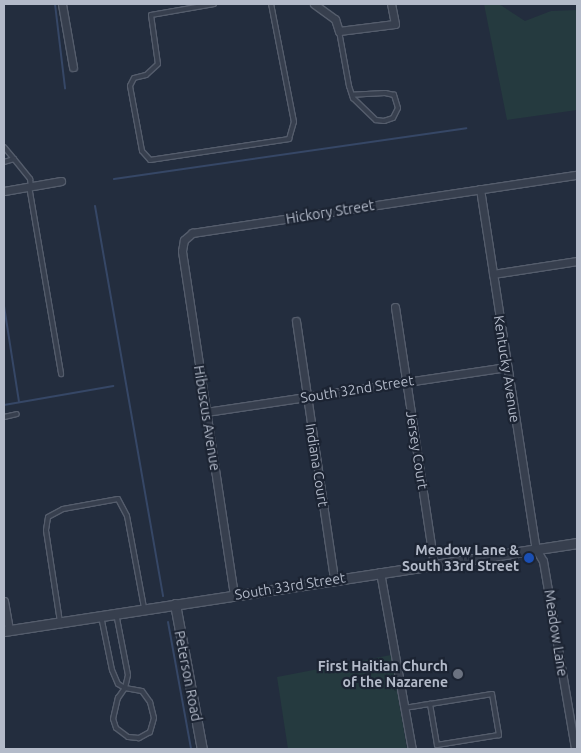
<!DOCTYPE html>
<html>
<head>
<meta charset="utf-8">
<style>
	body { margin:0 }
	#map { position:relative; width:581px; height:753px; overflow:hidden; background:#232d3e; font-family:Ubuntu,sans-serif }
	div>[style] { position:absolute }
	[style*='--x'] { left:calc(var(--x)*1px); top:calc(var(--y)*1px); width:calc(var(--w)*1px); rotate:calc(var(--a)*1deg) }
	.green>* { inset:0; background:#253a3f }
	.stream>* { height:2px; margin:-1px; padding:0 1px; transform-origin:1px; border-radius:1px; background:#364766 }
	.roads { filter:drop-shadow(1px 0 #555d6c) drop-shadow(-1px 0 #555d6c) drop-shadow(0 1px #555d6c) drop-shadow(0 -1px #555d6c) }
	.service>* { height:4px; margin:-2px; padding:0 2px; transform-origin:2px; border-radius:2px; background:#373f4e }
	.minor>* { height:7px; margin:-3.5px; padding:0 3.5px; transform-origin:3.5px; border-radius:3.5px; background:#373f4e }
	.tertiary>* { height:9px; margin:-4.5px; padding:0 4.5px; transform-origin:4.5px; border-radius:4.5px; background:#373f4e }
	.dots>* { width:14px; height:14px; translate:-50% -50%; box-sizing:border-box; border:2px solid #1c2433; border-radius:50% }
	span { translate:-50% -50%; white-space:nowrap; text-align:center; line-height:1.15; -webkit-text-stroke:4.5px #1c2433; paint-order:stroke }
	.street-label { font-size:14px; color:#b3bac9 }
	.poi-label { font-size:14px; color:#b3bac9; font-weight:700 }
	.right { translate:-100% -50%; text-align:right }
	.frame { position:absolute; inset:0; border:5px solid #b3bac9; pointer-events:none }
</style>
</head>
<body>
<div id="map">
	<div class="green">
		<i style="clip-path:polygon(484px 4px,499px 4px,525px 21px,551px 11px,577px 10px,577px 110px,507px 120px)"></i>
		<i style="clip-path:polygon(391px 655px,407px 749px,288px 749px,277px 677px)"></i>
	</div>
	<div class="stream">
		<i style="--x:55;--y:4;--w:85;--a:83.2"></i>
		<i style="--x:114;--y:179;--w:356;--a:-8.2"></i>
		<i style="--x:95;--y:206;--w:396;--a:80.1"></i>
		<i style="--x:4;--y:306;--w:97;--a:81.1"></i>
		<i style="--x:4;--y:405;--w:111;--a:-9.9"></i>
		<i style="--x:168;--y:622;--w:129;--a:79.7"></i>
	</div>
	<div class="roads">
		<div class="service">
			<i style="--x:214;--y:4;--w:64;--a:170.1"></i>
			<i style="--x:151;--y:15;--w:49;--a:81.9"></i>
			<i style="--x:158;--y:64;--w:16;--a:137"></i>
			<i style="--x:146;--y:75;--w:12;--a:166"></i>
			<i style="--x:134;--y:78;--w:9;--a:117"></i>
			<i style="--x:130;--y:86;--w:66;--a:79.5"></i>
			<i style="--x:142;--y:151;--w:12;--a:48"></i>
			<i style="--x:150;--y:160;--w:141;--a:-8.6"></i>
			<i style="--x:289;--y:139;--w:18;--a:-74"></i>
			<i style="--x:294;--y:122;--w:120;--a:-101"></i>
			<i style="--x:339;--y:31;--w:56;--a:79.7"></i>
			<i style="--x:349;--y:86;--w:13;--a:72"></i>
			<i style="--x:353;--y:98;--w:32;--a:44"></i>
			<i style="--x:376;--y:120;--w:8;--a:7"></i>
			<i style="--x:384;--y:121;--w:9;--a:-18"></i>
			<i style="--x:393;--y:118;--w:11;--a:-63"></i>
			<i style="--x:398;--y:108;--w:14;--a:-107"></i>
			<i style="--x:394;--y:95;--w:9;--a:-167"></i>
			<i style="--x:385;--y:93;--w:33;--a:177"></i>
			<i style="--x:4;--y:147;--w:16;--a:50"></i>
			<i style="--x:14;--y:159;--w:10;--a:163"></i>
			<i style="--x:14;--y:159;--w:26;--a:51"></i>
			<i style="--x:30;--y:179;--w:7;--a:82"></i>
			<i style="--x:29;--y:186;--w:191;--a:80.3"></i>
			<i style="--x:4;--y:417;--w:13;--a:-13"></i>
			<i style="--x:101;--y:616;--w:55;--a:78.5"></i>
			<i style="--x:112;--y:670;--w:15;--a:67"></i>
			<i style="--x:118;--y:684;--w:8;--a:30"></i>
			<i style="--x:125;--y:688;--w:13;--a:-77"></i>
			<i style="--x:128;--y:675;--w:63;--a:-101"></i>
			<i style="--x:60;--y:622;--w:93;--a:-98.7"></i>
			<i style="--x:46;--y:530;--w:13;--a:-81"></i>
			<i style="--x:48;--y:517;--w:17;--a:-28"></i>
			<i style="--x:63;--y:509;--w:56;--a:-10.3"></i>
			<i style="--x:118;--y:499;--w:19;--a:62"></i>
			<i style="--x:127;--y:516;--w:94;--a:79.5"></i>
			<i style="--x:125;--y:688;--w:17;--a:10"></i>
			<i style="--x:142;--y:691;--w:14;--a:54"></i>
			<i style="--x:150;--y:702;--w:16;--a:76"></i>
			<i style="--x:154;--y:718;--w:15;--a:106"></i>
			<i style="--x:150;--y:732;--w:13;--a:151"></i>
			<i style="--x:139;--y:738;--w:11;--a:-175"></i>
			<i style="--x:128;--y:737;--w:15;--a:-143"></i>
			<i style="--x:116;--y:728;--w:9;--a:-108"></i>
			<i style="--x:113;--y:719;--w:22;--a:-77"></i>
			<i style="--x:118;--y:698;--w:12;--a:-55"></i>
			<i style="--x:404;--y:708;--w:18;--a:-9"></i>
			<i style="--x:422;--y:705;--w:8;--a:-7"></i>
			<i style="--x:430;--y:704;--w:63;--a:-9.2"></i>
			<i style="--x:492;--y:694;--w:42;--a:80.3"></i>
			<i style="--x:499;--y:735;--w:63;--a:170.8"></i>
			<i style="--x:437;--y:745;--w:42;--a:-99.7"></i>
		</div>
		<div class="minor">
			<i style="--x:62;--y:4;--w:64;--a:80.1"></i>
			<i style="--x:314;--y:4;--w:26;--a:36"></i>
			<i style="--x:335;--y:19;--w:13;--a:72"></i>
			<i style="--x:339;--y:31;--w:56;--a:-7.1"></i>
			<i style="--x:395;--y:24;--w:20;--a:-101"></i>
			<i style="--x:480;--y:189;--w:364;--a:81.2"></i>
			<i style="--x:536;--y:549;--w:14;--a:60"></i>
			<i style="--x:543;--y:561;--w:191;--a:80.3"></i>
			<i style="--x:4;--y:191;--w:58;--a:-10"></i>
			<i style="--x:493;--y:274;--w:85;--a:-8.8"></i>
			<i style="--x:395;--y:307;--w:260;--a:81.4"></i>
			<i style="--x:296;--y:321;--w:261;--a:81.6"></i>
			<i style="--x:206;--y:412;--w:304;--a:-8.5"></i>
			<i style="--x:380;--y:572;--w:180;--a:79.8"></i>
			<i style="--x:234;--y:595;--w:348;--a:-98.6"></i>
			<i style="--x:182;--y:251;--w:11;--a:-80"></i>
			<i style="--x:184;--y:240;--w:11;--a:-41"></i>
			<i style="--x:192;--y:233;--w:389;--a:-8.6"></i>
			<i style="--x:4;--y:601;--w:29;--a:80"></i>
		</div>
		<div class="tertiary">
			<i style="--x:175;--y:604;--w:147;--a:79.5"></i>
			<i style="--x:4;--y:631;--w:580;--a:-8.73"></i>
		</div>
	</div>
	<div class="dots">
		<i style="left:529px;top:558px;background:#1a4fb4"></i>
		<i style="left:458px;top:674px;background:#6b7280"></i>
	</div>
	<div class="street-label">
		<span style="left:330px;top:212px;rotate:-9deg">Hickory Street</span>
		<span style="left:507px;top:369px;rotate:81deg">Kentucky Avenue</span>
		<span style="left:357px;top:389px;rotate:-9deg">South 32nd Street</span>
		<span style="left:207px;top:418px;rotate:81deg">Hibuscus Avenue</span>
		<span style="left:417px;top:450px;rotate:81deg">Jersey Court</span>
		<span style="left:317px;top:465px;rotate:81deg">Indiana Court</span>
		<span style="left:290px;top:586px;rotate:-9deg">South 33rd Street</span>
		<span style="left:556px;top:633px;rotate:81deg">Meadow Lane</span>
		<span style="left:188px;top:676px;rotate:79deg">Peterson Road</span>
	</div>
	<div class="poi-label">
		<span class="right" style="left:519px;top:558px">Meadow Lane &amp;<br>South 33rd Street</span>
		<span class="right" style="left:448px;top:674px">First Haitian Church<br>of the Nazarene</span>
	</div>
	<div class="frame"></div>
</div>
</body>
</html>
